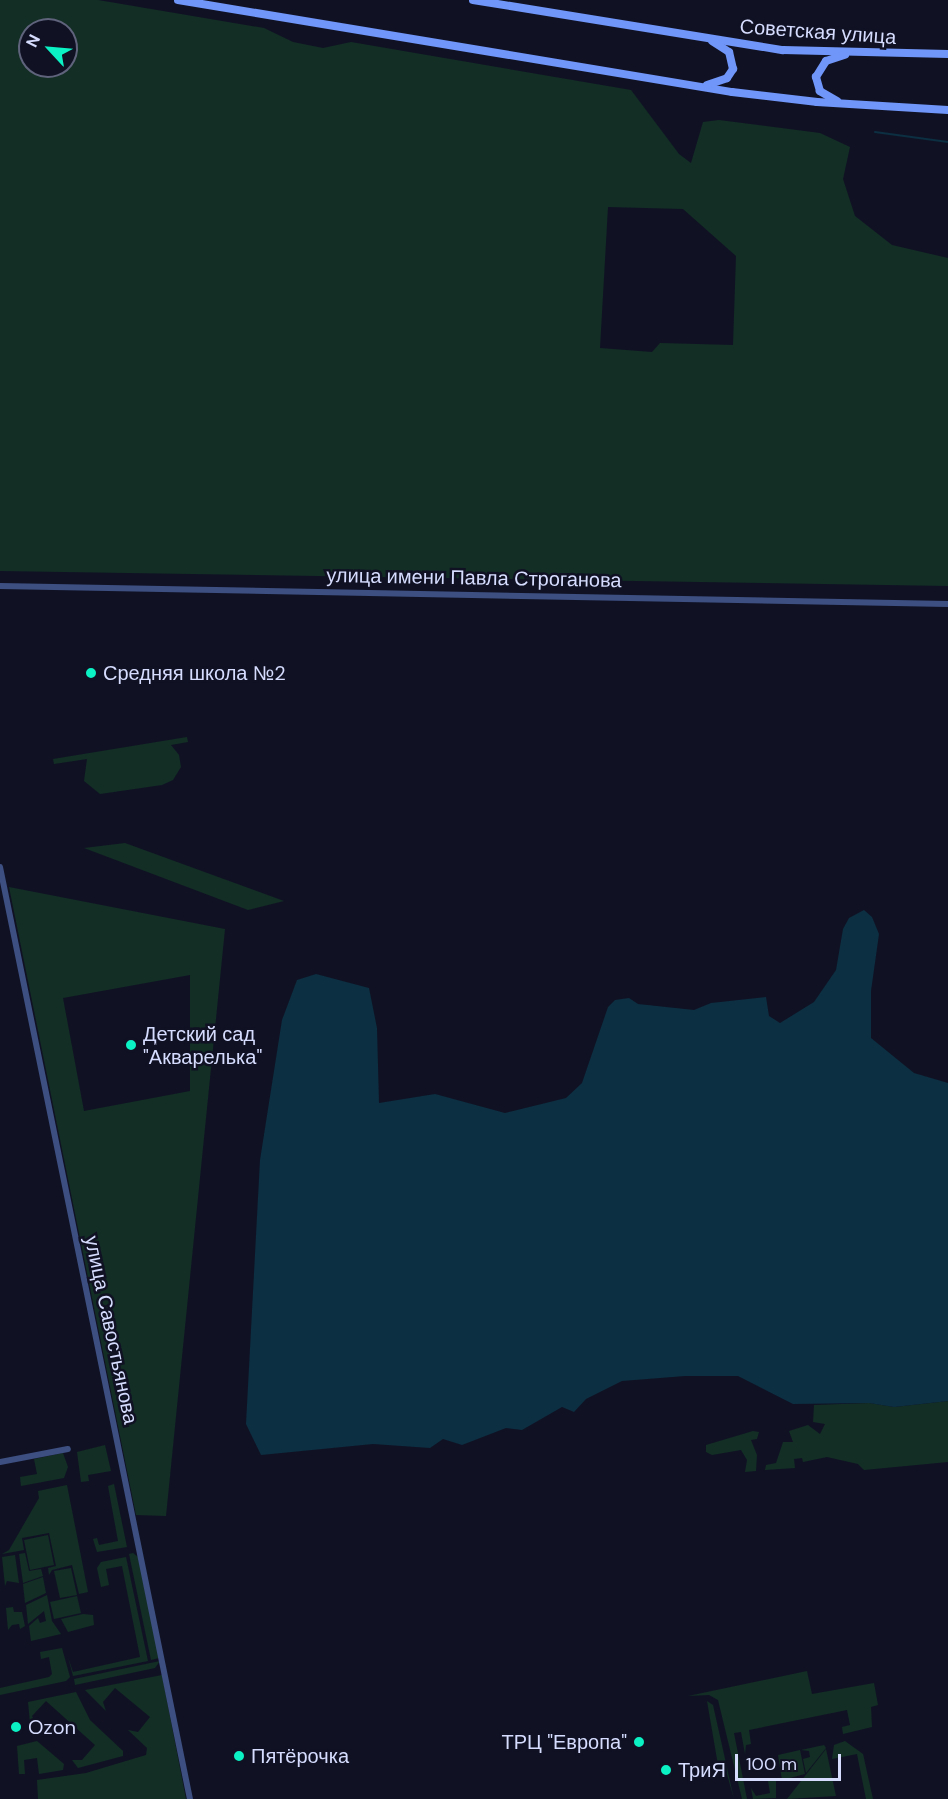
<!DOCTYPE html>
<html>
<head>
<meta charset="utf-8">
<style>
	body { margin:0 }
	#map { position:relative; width:948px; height:1799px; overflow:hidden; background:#101224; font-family:"DM Sans",sans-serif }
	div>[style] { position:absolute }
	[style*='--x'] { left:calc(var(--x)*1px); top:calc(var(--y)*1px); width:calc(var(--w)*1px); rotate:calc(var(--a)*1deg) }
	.green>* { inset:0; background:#132e25 }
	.water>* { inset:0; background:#0c2f41 }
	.stream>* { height:2px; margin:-1px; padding:0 1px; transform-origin:1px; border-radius:1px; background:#0c2f41 }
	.street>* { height:6px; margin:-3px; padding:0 3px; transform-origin:3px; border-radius:3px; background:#3d4f81 }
	.secondary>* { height:8px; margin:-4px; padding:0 4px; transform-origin:4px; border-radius:4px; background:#7096f9 }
	.dots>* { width:16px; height:16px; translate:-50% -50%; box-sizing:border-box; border:3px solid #101224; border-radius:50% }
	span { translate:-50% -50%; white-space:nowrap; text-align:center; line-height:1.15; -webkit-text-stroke:5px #101224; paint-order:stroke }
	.street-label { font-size:20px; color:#d5dcfd }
	.poi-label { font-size:20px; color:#d5dcfd }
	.left { translate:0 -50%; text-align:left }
	.right { translate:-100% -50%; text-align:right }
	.north { position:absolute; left:18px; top:18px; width:60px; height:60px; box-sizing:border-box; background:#101224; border:2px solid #5f637b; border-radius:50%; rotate:296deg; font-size:16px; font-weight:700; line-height:24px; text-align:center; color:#d5dcfd }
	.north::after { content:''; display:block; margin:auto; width:21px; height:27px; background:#0bf3c5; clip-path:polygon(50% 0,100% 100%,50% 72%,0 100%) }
	.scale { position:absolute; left:735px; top:1754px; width:106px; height:27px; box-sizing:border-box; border:3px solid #d5dcfd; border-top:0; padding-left:8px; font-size:18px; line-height:21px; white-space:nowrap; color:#d5dcfd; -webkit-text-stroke:4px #101224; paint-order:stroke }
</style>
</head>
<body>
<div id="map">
	<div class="green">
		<i style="clip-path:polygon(evenodd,0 0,98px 0,264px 28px,293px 42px,323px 48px,351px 42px,631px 90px,679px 154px,691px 163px,703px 122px,719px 120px,820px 133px,850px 147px,843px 179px,855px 216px,892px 245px,948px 258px,948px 586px,0 571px,0 0,30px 30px,66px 30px,66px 66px,30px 66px,30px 30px,0 0,608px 207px,683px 209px,736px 256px,733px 345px,660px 343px,652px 352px,600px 348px,608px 207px)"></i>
		<i style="clip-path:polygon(187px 737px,188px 742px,171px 745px,179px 755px,181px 767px,173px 780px,162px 785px,100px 794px,84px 781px,87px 759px,54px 764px,53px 759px)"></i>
		<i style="clip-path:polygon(125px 843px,284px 901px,248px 910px,84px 848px)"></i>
		<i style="clip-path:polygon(evenodd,9px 887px,225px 929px,166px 1516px,136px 1515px,9px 887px,190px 975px,190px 1091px,84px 1111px,63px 998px,190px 975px)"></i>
		<i style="clip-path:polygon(948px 1401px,948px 1462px,864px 1470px,858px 1464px,827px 1457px,803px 1462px,802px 1458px,794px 1459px,795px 1468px,765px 1470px,766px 1465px,776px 1463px,783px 1442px,793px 1442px,789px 1431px,808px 1425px,820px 1434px,825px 1424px,813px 1422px,814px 1405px,869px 1403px,894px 1407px)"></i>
		<i style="clip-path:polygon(753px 1431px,759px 1432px,757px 1439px,751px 1440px,757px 1455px,756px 1471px,745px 1472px,747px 1460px,741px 1450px,712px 1455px,706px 1452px,706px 1445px)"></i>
		<i style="clip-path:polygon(105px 1445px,111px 1471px,88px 1475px,89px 1481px,81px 1482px,77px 1452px)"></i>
		<i style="clip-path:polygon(63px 1453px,68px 1467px,64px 1478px,21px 1486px,20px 1477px,37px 1474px,34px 1459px)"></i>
		<i style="clip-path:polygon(114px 1484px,127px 1547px,97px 1552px,93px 1539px,97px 1538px,99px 1545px,118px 1541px,108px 1486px)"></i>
		<i style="clip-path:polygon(67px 1485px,88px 1592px,79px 1594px,72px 1565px,52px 1570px,49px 1575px,48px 1568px,56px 1566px,49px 1533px,22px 1538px,24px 1550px,2px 1554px,9px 1550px,39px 1498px,38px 1491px)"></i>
		<i style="clip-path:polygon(48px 1535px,54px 1565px,30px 1570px,24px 1540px)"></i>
		<i style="clip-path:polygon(25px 1553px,29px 1571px,41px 1569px,43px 1576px,23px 1583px,19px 1554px)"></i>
		<i style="clip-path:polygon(133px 1553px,138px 1557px,159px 1658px,151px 1660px,129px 1554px)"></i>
		<i style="clip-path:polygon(15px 1555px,19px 1583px,7px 1581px,5px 1586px,2px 1557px)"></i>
		<i style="clip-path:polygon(126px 1557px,148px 1661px,73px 1676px,68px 1657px,73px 1672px,140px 1657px,122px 1566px,106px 1569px,109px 1585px,101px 1587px,97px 1568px,101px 1562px)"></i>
		<i style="clip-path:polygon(71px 1568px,77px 1595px,60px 1598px,54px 1571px)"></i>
		<i style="clip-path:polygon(43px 1577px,46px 1593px,25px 1603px,23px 1584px)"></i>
		<i style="clip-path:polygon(47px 1595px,52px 1621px,61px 1634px,31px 1641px,29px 1626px,38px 1618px,40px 1623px,46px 1621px,44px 1611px,28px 1624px,26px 1605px)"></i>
		<i style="clip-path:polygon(77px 1596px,81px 1613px,54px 1619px,50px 1602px)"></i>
		<i style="clip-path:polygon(13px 1607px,14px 1612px,22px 1612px,25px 1626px,20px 1629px,19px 1624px,12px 1625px,8px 1630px,6px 1608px)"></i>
		<i style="clip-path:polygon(83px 1614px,93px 1615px,94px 1625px,68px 1632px,61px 1619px)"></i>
		<i style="clip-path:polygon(62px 1648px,70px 1677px,66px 1681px,0 1695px,0 1688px,49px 1677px,52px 1674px,49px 1657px,41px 1659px,40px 1652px)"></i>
		<i style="clip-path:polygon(160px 1661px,155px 1668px,75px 1685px,74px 1679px)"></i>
		<i style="clip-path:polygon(807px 1671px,812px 1694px,874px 1683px,878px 1705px,871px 1707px,872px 1727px,843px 1734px,842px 1727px,850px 1725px,847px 1710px,749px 1730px,751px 1744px,746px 1745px,745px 1754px,741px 1732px,734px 1733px,747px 1799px,742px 1799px,718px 1700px,709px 1695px,688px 1696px)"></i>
		<i style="clip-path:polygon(162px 1675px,186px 1799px,38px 1799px,37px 1780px,86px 1773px,146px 1755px,147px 1748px,128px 1730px,138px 1732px,150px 1717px,115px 1688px,103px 1702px,106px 1711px,85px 1690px)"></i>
		<i style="clip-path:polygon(76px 1692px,90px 1720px,123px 1751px,123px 1756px,78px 1768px,72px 1760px,82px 1760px,95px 1745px,46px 1701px,32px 1716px,36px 1723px,30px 1723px,28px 1702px)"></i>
		<i style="clip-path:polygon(707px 1701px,713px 1705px,734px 1799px,724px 1764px,718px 1765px)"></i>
		<i style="clip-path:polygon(37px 1741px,64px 1764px,63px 1770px,39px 1774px,37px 1758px,24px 1760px,25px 1774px,19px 1774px,17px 1746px)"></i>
		<i style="clip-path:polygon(845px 1741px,863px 1754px,873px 1799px,866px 1799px,857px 1754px,832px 1759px,834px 1745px)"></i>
		<i style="clip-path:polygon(824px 1745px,826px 1748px,806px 1773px,803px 1759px,810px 1757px,809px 1751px,801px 1750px)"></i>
		<i style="clip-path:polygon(826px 1749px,836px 1796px,787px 1799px)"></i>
		<i style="clip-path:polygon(800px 1750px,805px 1774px,782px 1780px,778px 1755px)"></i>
		<i style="clip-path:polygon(776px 1779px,776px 1798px,753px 1799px,751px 1788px,756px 1796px,770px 1793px,768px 1781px)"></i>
	</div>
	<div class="water">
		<i style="clip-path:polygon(864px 910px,872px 917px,879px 934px,871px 991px,871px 1038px,914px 1073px,948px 1083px,948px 1401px,894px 1407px,869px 1403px,793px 1404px,738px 1376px,685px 1376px,622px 1381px,586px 1399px,574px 1412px,562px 1407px,522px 1430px,506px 1428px,462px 1445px,443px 1439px,430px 1448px,373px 1444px,261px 1455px,246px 1424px,260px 1160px,282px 1020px,297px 980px,316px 974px,369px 988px,377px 1028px,379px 1103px,435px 1094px,505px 1113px,566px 1098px,582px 1083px,608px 1007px,615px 1000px,629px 998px,638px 1004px,694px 1010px,711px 1003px,766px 997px,769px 1016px,780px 1023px,814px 1002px,836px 970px,843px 929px,849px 918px)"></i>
	</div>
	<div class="stream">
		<i style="--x:875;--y:132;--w:74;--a:7.8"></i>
	</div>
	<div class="street">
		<i style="--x:0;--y:586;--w:948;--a:1.09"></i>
		<i style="--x:0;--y:867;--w:951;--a:78.48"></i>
		<i style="--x:0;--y:1462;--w:69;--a:-10.8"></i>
	</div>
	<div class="secondary">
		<i style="--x:178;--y:0;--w:562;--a:9.43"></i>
		<i style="--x:732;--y:92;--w:86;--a:6.7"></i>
		<i style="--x:817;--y:102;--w:131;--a:3.5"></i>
		<i style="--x:473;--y:0;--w:314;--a:9.2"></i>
		<i style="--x:783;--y:50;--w:165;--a:1.4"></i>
		<i style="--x:707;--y:85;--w:21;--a:-19"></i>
		<i style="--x:727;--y:78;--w:11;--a:-56"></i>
		<i style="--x:733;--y:69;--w:17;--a:-103"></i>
		<i style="--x:729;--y:52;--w:20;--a:-147"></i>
		<i style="--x:837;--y:101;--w:20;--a:-150"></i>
		<i style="--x:820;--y:91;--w:15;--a:-106"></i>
		<i style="--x:816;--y:77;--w:19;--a:-58"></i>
		<i style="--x:826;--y:61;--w:20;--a:-18"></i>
	</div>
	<div class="dots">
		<i style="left:91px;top:673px;background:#0bf3c5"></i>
		<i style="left:131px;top:1045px;background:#0bf3c5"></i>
		<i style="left:16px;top:1727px;background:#0bf3c5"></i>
		<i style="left:639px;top:1742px;background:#0bf3c5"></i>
		<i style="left:239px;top:1756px;background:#0bf3c5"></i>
		<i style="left:666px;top:1770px;background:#0bf3c5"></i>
	</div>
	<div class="street-label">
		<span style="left:818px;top:32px;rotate:4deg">Советская улица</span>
		<span style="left:474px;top:578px;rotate:1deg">улица имени Павла Строганова</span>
		<span style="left:111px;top:1330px;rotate:78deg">улица Савостьянова</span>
	</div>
	<div class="poi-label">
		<span class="left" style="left:103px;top:673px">Средняя школа №2</span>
		<span class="left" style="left:143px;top:1046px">Детский сад<br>"Акварелька"</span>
		<span class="left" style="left:28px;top:1727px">Ozon</span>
		<span class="right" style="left:627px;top:1742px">ТРЦ "Европа"</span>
		<span class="left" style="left:251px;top:1756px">Пятёрочка</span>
		<span class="left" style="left:678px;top:1770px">ТриЯ</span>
	</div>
	<div class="north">N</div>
	<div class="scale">100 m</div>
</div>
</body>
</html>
